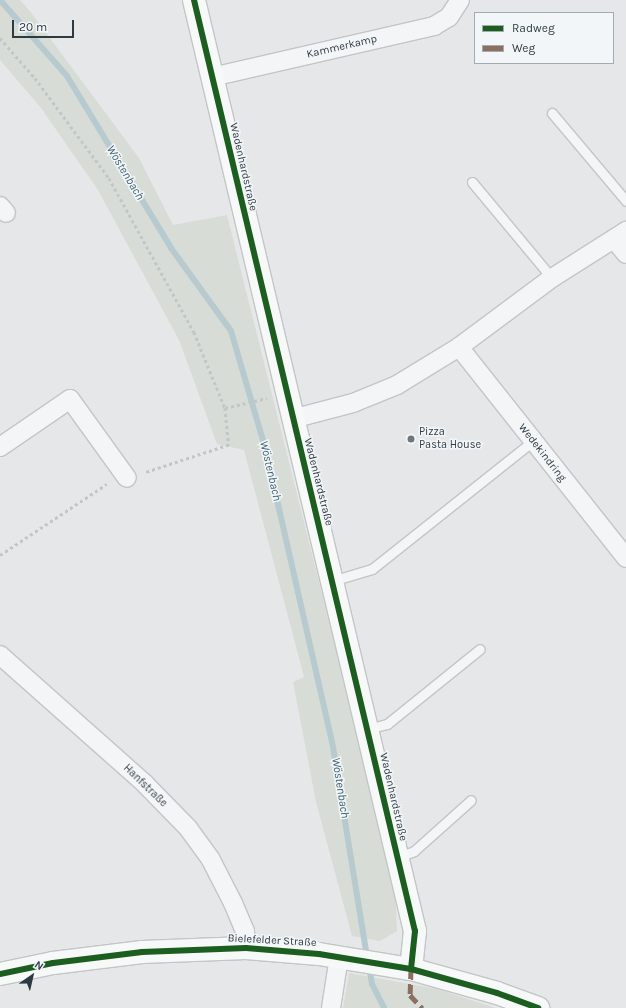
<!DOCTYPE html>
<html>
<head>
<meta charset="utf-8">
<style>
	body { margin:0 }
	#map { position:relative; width:626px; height:1008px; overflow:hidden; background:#e5e7e9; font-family:Karla,sans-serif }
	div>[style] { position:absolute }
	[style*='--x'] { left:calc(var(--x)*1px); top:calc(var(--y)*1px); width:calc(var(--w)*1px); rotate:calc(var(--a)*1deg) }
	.green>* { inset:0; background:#d8dcd6 }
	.stream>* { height:6px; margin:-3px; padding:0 3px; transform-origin:3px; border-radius:3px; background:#b7cad0 }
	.path>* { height:2.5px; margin-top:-1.25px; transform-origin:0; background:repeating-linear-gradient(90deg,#c3c6c7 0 3px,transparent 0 6px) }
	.roads { filter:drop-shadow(1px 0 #c3c5c7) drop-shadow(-1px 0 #c3c5c7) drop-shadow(0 1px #c3c5c7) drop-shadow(0 -1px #c3c5c7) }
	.lane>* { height:9px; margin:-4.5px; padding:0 4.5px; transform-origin:4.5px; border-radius:4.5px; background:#f4f5f6 }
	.street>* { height:18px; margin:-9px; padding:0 9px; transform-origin:9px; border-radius:9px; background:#f4f5f6 }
	.secondary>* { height:22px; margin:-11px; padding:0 11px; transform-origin:11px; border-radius:11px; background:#f7f8f8 }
	.quiet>* { height:5px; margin-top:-2.5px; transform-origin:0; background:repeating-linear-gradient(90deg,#8d6e63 0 10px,transparent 0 15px) }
	.cycleway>* { height:6px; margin:-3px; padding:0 3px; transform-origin:3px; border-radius:3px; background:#1b5e20 }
	.dots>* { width:11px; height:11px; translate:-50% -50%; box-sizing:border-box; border:2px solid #f3f6f8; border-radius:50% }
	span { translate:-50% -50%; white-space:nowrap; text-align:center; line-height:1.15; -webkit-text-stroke:3px #f3f6f8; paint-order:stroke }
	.street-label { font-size:11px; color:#2d3a41 }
	.poi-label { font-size:11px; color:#2d3a41 }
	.left { translate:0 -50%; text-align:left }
	.water-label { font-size:12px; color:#3c6370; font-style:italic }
	.legend { position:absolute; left:474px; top:12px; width:140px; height:52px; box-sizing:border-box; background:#f3f6f8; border:1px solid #a4abaf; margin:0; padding:5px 7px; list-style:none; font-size:12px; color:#2d3a41 }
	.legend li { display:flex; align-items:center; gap:8px; height:20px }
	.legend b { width:20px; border:1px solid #a4abaf }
	.north { position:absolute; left:12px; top:956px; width:40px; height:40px; -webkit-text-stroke:3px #f3f6f8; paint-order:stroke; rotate:34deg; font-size:11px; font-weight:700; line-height:16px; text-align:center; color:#2d3a41 }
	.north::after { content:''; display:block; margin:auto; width:14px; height:18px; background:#2d3a41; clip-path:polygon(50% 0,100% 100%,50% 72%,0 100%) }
	.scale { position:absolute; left:12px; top:20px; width:62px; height:18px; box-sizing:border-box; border:2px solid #2d3a41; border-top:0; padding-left:5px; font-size:12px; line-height:14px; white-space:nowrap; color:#2d3a41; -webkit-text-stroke:3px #f3f6f8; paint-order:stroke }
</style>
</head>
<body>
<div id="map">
	<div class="green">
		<i style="clip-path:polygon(0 0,20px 0,29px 10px,139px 158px,173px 225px,227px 215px,395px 885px,397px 931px,380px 941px,352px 936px,316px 802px,293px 682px,304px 677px,244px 450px,217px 444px,179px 340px,98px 190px,41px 108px,0 60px)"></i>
		<i style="clip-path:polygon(349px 973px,437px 989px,496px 1008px,343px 1008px)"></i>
	</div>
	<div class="stream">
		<i style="--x:0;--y:0;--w:101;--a:48.6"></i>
		<i style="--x:67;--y:76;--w:201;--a:58.8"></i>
		<i style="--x:171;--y:248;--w:102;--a:54.1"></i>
		<i style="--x:231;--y:331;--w:121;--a:73.7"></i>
		<i style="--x:265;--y:447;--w:308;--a:77.2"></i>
		<i style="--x:333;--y:747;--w:214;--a:80.8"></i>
		<i style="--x:369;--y:967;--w:17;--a:80"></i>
		<i style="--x:372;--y:984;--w:27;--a:63"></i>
	</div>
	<div class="path">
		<i style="--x:0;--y:38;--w:53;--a:48.8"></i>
		<i style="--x:35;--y:78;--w:124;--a:53.5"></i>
		<i style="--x:109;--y:178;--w:176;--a:61.1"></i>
		<i style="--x:194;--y:332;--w:82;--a:67.8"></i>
		<i style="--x:225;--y:408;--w:37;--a:84"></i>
		<i style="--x:229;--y:445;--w:89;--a:161.8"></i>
		<i style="--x:225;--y:408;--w:43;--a:-13.4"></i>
		<i style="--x:0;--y:555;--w:128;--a:-33.6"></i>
	</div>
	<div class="roads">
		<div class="lane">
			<i style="--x:552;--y:113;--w:115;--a:49.9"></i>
			<i style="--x:472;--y:182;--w:125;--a:50.2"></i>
			<i style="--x:332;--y:581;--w:42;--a:-16.7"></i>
			<i style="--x:372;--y:569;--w:206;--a:-38.5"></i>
			<i style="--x:367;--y:729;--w:21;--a:-14"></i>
			<i style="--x:387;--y:724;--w:119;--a:-38.9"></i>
			<i style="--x:397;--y:857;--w:18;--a:-19"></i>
			<i style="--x:414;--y:851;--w:76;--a:-41.8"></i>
		</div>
		<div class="street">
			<i style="--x:212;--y:77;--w:228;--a:-12.9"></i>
			<i style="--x:434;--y:26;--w:17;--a:-31"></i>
			<i style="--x:449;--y:17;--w:20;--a:-57"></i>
			<i style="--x:0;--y:206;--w:9;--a:49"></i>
			<i style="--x:614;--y:239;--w:19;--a:51"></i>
			<i style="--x:459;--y:347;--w:269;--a:51.6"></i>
			<i style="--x:292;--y:419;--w:63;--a:-14.7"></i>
			<i style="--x:353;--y:403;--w:48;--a:-22.2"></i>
			<i style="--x:397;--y:385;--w:73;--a:-31.5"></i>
			<i style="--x:459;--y:347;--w:116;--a:-36.6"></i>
			<i style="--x:552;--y:278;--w:88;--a:-32.4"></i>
			<i style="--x:0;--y:447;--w:85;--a:-34.4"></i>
			<i style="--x:70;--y:399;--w:97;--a:54.2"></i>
			<i style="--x:0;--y:655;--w:193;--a:41.6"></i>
			<i style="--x:144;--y:783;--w:63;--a:45.6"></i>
			<i style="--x:188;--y:828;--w:39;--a:54"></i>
			<i style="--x:211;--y:860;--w:48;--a:62.9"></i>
			<i style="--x:233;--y:903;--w:30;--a:67"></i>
			<i style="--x:245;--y:931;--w:17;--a:87"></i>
			<i style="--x:331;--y:1008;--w:52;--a:-81.1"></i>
		</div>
		<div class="secondary">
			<i style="--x:194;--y:0;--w:957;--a:76.65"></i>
			<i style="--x:415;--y:931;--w:38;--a:96"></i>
			<i style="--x:0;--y:974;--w:54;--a:-11.7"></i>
			<i style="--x:53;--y:963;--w:90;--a:-7"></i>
			<i style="--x:142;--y:952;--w:104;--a:-2.2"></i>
			<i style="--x:246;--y:948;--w:73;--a:4.7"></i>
			<i style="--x:319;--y:954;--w:93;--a:9.3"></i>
			<i style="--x:411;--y:969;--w:89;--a:15.6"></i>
			<i style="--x:497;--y:993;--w:44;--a:20.1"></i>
		</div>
	</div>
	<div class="quiet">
		<i style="--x:411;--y:969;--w:26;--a:92"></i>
		<i style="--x:410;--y:995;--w:18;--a:47"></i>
	</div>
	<div class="cycleway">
		<i style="--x:194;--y:0;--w:957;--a:76.65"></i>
		<i style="--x:415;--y:931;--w:38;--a:96"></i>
		<i style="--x:0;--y:974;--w:54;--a:-11.7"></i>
		<i style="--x:53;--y:963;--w:90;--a:-7"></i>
		<i style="--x:142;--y:952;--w:104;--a:-2.2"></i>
		<i style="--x:246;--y:948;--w:73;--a:4.7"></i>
		<i style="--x:319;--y:954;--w:93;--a:9.3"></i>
		<i style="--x:411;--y:969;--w:89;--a:15.6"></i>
		<i style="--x:497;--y:993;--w:44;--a:20.1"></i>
	</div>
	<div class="dots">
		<i style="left:411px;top:439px;background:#6d777c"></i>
	</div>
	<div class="street-label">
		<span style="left:342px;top:47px;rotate:-13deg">Kammerkamp</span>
		<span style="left:243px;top:167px;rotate:77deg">Wadenhardstraße</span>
		<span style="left:542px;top:453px;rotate:52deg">Wedekindring</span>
		<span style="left:318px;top:482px;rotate:76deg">Wadenhardstraße</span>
		<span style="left:145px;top:786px;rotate:44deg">Hanfstraße</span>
		<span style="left:393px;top:797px;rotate:77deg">Wadenhardstraße</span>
		<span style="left:272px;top:941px;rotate:3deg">Bielefelder Straße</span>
	</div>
	<div class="poi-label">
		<span class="left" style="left:419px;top:439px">Pizza<br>Pasta House</span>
	</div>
	<div class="water-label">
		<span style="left:125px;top:173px;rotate:59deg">Wöstenbach</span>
		<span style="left:270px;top:471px;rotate:77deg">Wöstenbach</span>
		<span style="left:340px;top:788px;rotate:81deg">Wöstenbach</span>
	</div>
	<ul class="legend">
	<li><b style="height:5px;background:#1b5e20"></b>Radweg</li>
	<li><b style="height:5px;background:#8d6e63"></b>Weg</li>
	</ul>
	<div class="north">N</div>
	<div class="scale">20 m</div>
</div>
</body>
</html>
